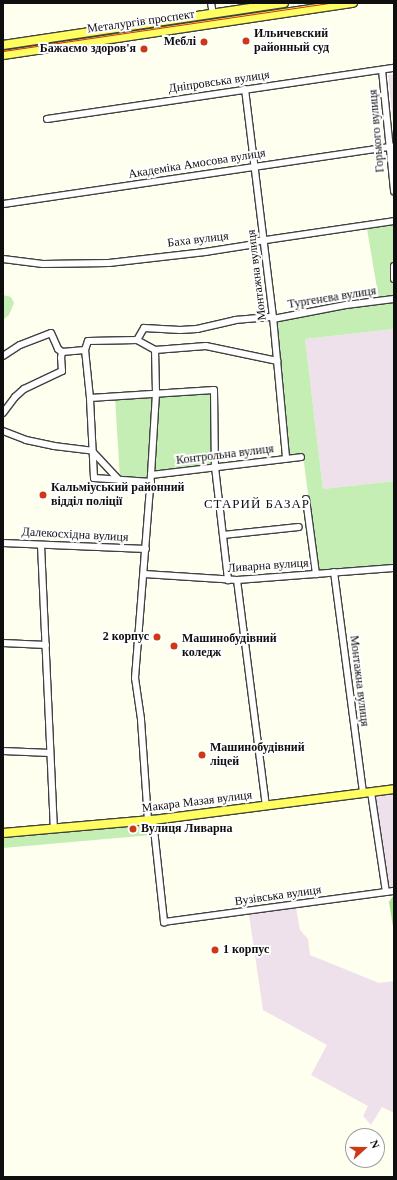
<!DOCTYPE html>
<html>
<head>
<meta charset="utf-8">
<style>
	body { margin:0 }
	#map { position:relative; width:397px; height:1180px; overflow:hidden; background:#feffef; font-family:"Times New Roman",serif }
	div>[style] { position:absolute }
	[style*='--x'] { left:calc(var(--x)*1px); top:calc(var(--y)*1px); width:calc(var(--w)*1px); rotate:calc(var(--a)*1deg) }
	.industrial>* { inset:0; background:#eee1ec }
	.green>* { inset:0; background:#c4eeb3 }
	.forest>* { inset:0; background:#a3e191 }
	.roads { filter:drop-shadow(1px 0 #414141) drop-shadow(-1px 0 #414141) drop-shadow(0 1px #414141) drop-shadow(0 -1px #414141) }
	.minor>* { height:6px; margin:-3px; padding:0 3px; transform-origin:3px; border-radius:3px; background:#fff }
	.major>* { height:8px; margin:-4px; padding:0 4px; transform-origin:4px; border-radius:4px; background:#fffd5f }
	.tram>* { height:1px; margin:-0.5px; padding:0 0.5px; transform-origin:0.5px; border-radius:0.5px; background:#cd3816 }
	.dots>* { width:11px; height:11px; translate:-50% -50%; box-sizing:border-box; border:2px solid #fff; border-radius:50% }
	span { translate:-50% -50%; white-space:nowrap; text-align:center; line-height:1.15; -webkit-text-stroke:4px #fff; paint-order:stroke }
	.street-label { font-size:12px; color:#0e0e0e }
	.poi-label { font-size:12px; color:#0e0e0e; font-weight:700 }
	.left { translate:0 -50%; text-align:left }
	.right { translate:-100% -50%; text-align:right }
	.neighbourhood-label { font-size:13px; color:#0e0e0e; letter-spacing:1px }
	.frame { position:absolute; inset:0; border:4px solid #0e0e0e; pointer-events:none }
	.north { position:absolute; left:345px; top:1128px; width:40px; height:40px; box-sizing:border-box; background:#fff; border:1px solid #9f9f9f; border-radius:50%; rotate:69deg; font-size:11px; font-weight:700; line-height:16px; text-align:center; color:#0e0e0e }
	.north::after { content:''; display:block; margin:auto; width:14px; height:18px; background:#cd3816; clip-path:polygon(50% 0,100% 100%,50% 72%,0 100%) }
</style>
</head>
<body>
<div id="map">
	<div class="industrial">
		<i style="clip-path:polygon(394px 74px,394px 131px,388px 75px)"></i>
		<i style="clip-path:polygon(394px 329px,394px 481px,323px 489px,305px 339px)"></i>
		<i style="clip-path:polygon(394px 791px,394px 888px,388px 889px,374px 793px)"></i>
		<i style="clip-path:polygon(296px 908px,300px 930px,308px 939px,310px 955px,379px 983px,394px 981px,394px 1113px,382px 1107px,371px 1125px,363px 1116px,368px 1106px,311px 1075px,327px 1045px,263px 1010px,249px 915px)"></i>
	</div>
	<div class="green">
		<i style="clip-path:polygon(394px 225px,394px 298px,379px 300px,367px 229px)"></i>
		<i style="clip-path:polygon(3px 295px,11px 297px,14px 303px,9px 315px,3px 320px)"></i>
		<i style="clip-path:polygon(394px 303px,394px 329px,305px 339px,323px 489px,394px 481px,394px 566px,318px 571px,303px 455px,288px 456px,276px 321px,346px 308px)"></i>
		<i style="clip-path:polygon(213px 391px,213px 466px,153px 474px,157px 394px)"></i>
		<i style="clip-path:polygon(155px 394px,150px 481px,120px 479px,115px 397px)"></i>
		<i style="clip-path:polygon(150px 821px,152px 835px,3px 848px,3px 834px)"></i>
	</div>
	<div class="forest">
		<i style="clip-path:polygon(394px 895px,394px 933px,389px 902px)"></i>
	</div>
	<div class="roads">
		<div class="minor">
			<i style="--x:211;--y:3;--w:11;--a:80"></i>
			<i style="--x:382;--y:70;--w:122;--a:84.3"></i>
			<i style="--x:245;--y:89;--w:230;--a:83"></i>
			<i style="--x:273;--y:317;--w:142;--a:84.7"></i>
			<i style="--x:47;--y:119;--w:351;--a:-8.4"></i>
			<i style="--x:3;--y:204;--w:395;--a:-8.4"></i>
			<i style="--x:3;--y:259;--w:40;--a:7.1"></i>
			<i style="--x:43;--y:264;--w:66;--a:-0.9"></i>
			<i style="--x:109;--y:263;--w:97;--a:-6.5"></i>
			<i style="--x:205;--y:252;--w:45;--a:-9"></i>
			<i style="--x:249;--y:245;--w:11;--a:-22"></i>
			<i style="--x:259;--y:241;--w:136;--a:-8.4"></i>
			<i style="--x:394;--y:266;--w:13;--a:90"></i>
			<i style="--x:273;--y:319;--w:74;--a:-10.9"></i>
			<i style="--x:346;--y:305;--w:48;--a:-7.1"></i>
			<i style="--x:137;--y:340;--w:14;--a:-60"></i>
			<i style="--x:144;--y:328;--w:36;--a:3"></i>
			<i style="--x:180;--y:330;--w:17;--a:-3"></i>
			<i style="--x:197;--y:329;--w:39;--a:-13"></i>
			<i style="--x:235;--y:320;--w:38;--a:-5"></i>
			<i style="--x:3;--y:356;--w:20;--a:-33"></i>
			<i style="--x:20;--y:345;--w:33;--a:-21"></i>
			<i style="--x:51;--y:333;--w:17;--a:66"></i>
			<i style="--x:58;--y:349;--w:5;--a:37"></i>
			<i style="--x:62;--y:352;--w:23;--a:-5"></i>
			<i style="--x:90;--y:398;--w:124;--a:-3.7"></i>
			<i style="--x:214;--y:390;--w:77;--a:89.3"></i>
			<i style="--x:215;--y:467;--w:114;--a:83.4"></i>
			<i style="--x:3;--y:413;--w:20;--a:-53"></i>
			<i style="--x:15;--y:397;--w:12;--a:-42"></i>
			<i style="--x:24;--y:389;--w:42;--a:-25.3"></i>
			<i style="--x:62;--y:371;--w:13;--a:-94"></i>
			<i style="--x:61;--y:358;--w:6;--a:-81"></i>
			<i style="--x:3;--y:431;--w:25;--a:21"></i>
			<i style="--x:26;--y:440;--w:29;--a:12"></i>
			<i style="--x:54;--y:446;--w:38;--a:7"></i>
			<i style="--x:92;--y:451;--w:40;--a:47"></i>
			<i style="--x:151;--y:475;--w:151;--a:-6.8"></i>
			<i style="--x:151;--y:482;--w:57;--a:-176"></i>
			<i style="--x:94;--y:478;--w:80;--a:-92.9"></i>
			<i style="--x:90;--y:398;--w:48;--a:-95.9"></i>
			<i style="--x:85;--y:350;--w:9;--a:-72"></i>
			<i style="--x:88;--y:341;--w:49;--a:-1.2"></i>
			<i style="--x:137;--y:340;--w:21;--a:29"></i>
			<i style="--x:155;--y:350;--w:51;--a:-4.5"></i>
			<i style="--x:206;--y:346;--w:73;--a:11.9"></i>
			<i style="--x:306;--y:499;--w:76;--a:82.4"></i>
			<i style="--x:223;--y:535;--w:76;--a:-6"></i>
			<i style="--x:3;--y:543;--w:143;--a:2.4"></i>
			<i style="--x:41;--y:545;--w:283;--a:87.4"></i>
			<i style="--x:334;--y:572;--w:223;--a:82.5"></i>
			<i style="--x:144;--y:574;--w:93;--a:3.7"></i>
			<i style="--x:237;--y:580;--w:157;--a:-4.4"></i>
			<i style="--x:237;--y:580;--w:227;--a:82.7"></i>
			<i style="--x:3;--y:643;--w:43;--a:2.7"></i>
			<i style="--x:3;--y:751;--w:47;--a:2.4"></i>
			<i style="--x:371;--y:792;--w:101;--a:81.5"></i>
			<i style="--x:148;--y:820;--w:101;--a:-94"></i>
			<i style="--x:141;--y:719;--w:41;--a:-98.3"></i>
			<i style="--x:135;--y:678;--w:204;--a:-85.5"></i>
			<i style="--x:151;--y:475;--w:82;--a:-86.5"></i>
			<i style="--x:156;--y:393;--w:43;--a:-91.3"></i>
			<i style="--x:153;--y:820;--w:103;--a:83.8"></i>
			<i style="--x:164;--y:922;--w:232;--a:-7.7"></i>
		</div>
		<div class="major">
			<i style="--x:3;--y:45;--w:284;--a:-8.5"></i>
			<i style="--x:3;--y:55;--w:354;--a:-8.5"></i>
			<i style="--x:3;--y:833;--w:151;--a:-5"></i>
			<i style="--x:153;--y:820;--w:243;--a:-7.3"></i>
		</div>
	</div>
	<div class="tram">
		<i style="--x:3;--y:51;--w:331;--a:-8.4"></i>
	</div>
	<div class="dots">
		<i style="left:246px;top:41px;background:#cd3816"></i>
		<i style="left:204px;top:42px;background:#cd3816"></i>
		<i style="left:144px;top:49px;background:#cd3816"></i>
		<i style="left:43px;top:495px;background:#cd3816"></i>
		<i style="left:157px;top:637px;background:#cd3816"></i>
		<i style="left:174px;top:646px;background:#cd3816"></i>
		<i style="left:202px;top:755px;background:#cd3816"></i>
		<i style="left:133px;top:829px;background:#cd3816"></i>
		<i style="left:215px;top:950px;background:#cd3816"></i>
	</div>
	<div class="street-label">
		<span style="left:141px;top:22px;rotate:-8deg">Металургів проспект</span>
		<span style="left:219px;top:82px;rotate:-8deg">Дніпровська вулиця</span>
		<span style="left:377px;top:131px;rotate:-95deg">Горького вулиця</span>
		<span style="left:197px;top:164px;rotate:-9deg">Академіка Амосова вулиця</span>
		<span style="left:198px;top:240px;rotate:-7deg">Баха вулиця</span>
		<span style="left:257px;top:275px;rotate:-97deg">Монтажна вулиця</span>
		<span style="left:332px;top:298px;rotate:-9deg">Тургенєва вулиця</span>
		<span style="left:225px;top:455px;rotate:-7deg">Контрольна вулиця</span>
		<span style="left:75px;top:535px;rotate:3deg">Далекосхідна вулиця</span>
		<span style="left:268px;top:566px;rotate:-4deg">Ливарна вулиця</span>
		<span style="left:359px;top:681px;rotate:83deg">Монтажна вулиця</span>
		<span style="left:197px;top:802px;rotate:-7deg">Макара Мазая вулиця</span>
		<span style="left:278px;top:896px;rotate:-8deg">Вузівська вулиця</span>
	</div>
	<div class="poi-label">
		<span class="left" style="left:254px;top:41px">Ильичевский<br>районный суд</span>
		<span class="right" style="left:196px;top:42px">Меблі</span>
		<span class="right" style="left:136px;top:49px">Бажаємо здоров'я</span>
		<span class="left" style="left:51px;top:495px">Кальміуський районний<br>відділ поліції</span>
		<span class="right" style="left:149px;top:637px">2 корпус</span>
		<span class="left" style="left:182px;top:646px">Машинобудівний<br>коледж</span>
		<span class="left" style="left:210px;top:755px">Машинобудівний<br>ліцей</span>
		<span class="left" style="left:141px;top:829px">Вулиця Ливарна</span>
		<span class="left" style="left:223px;top:950px">1 корпус</span>
	</div>
	<div class="neighbourhood-label">
		<span style="left:257px;top:504px">СТАРИЙ БАЗАР</span>
	</div>
	<div class="frame"></div>
	<div class="north">N</div>
</div>
</body>
</html>
